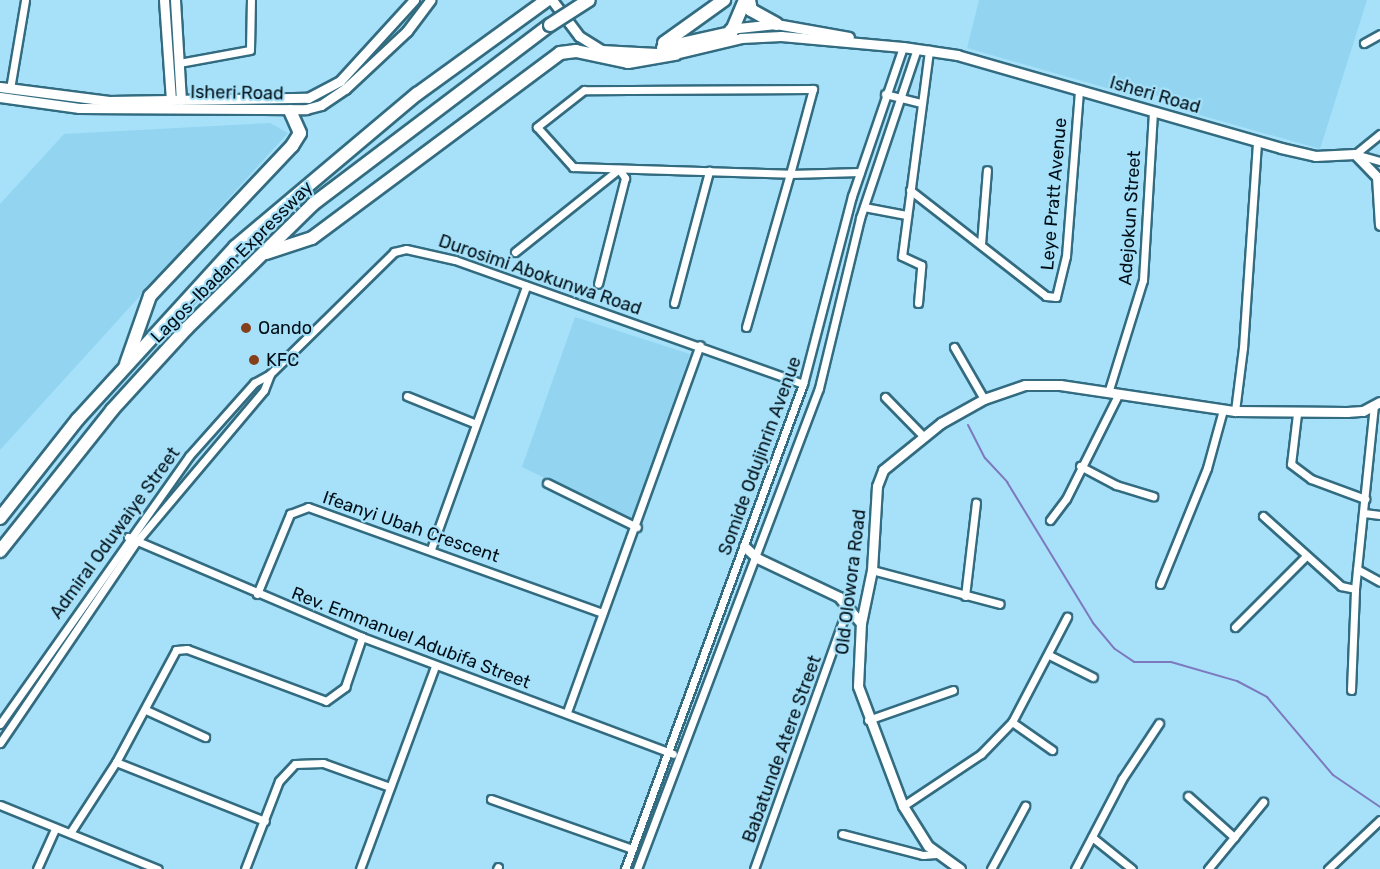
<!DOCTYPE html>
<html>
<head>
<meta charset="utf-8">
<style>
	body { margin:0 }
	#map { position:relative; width:1380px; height:869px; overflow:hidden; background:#a6e1f9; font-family:Rubik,sans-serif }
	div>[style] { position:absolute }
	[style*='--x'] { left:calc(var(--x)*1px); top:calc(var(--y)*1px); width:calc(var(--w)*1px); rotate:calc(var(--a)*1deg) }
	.built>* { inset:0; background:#93d5f1 }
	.stream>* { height:2px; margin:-1px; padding:0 1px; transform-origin:1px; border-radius:1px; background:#7d79be }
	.roads { filter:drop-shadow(2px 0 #336c81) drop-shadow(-2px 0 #336c81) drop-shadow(0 2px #336c81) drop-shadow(0 -2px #336c81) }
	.street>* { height:7px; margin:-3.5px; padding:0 3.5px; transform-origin:3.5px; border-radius:3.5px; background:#fff }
	.secondary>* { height:9px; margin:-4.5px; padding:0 4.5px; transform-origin:4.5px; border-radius:4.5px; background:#fff }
	.highway>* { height:12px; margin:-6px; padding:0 6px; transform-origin:6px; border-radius:6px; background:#fff }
	.bridges { filter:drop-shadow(2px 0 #336c81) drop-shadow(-2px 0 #336c81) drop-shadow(0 2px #336c81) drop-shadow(0 -2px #336c81) }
	.highway-bridge>* { height:12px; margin:-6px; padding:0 6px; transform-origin:6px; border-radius:6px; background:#fff }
	.dots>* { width:16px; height:16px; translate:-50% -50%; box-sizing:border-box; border:3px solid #a6e1f9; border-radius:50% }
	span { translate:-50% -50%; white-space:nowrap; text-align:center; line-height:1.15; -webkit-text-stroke:4.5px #a6e1f9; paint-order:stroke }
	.street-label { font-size:18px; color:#000f17 }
	.poi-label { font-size:18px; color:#000f17 }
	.left { translate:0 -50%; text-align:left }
</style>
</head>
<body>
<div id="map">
	<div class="built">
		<i style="clip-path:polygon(979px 0,1367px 0,1320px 149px,1175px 108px,1173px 101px,1154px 95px,1148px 100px,967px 48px)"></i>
		<i style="clip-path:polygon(270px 123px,288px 133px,0 450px,0 204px,64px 134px)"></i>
		<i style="clip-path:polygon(575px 317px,690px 354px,632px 521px,522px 467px)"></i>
	</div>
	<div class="stream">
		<i style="--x:968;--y:425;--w:37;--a:63"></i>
		<i style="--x:985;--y:458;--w:33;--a:47"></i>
		<i style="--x:1007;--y:482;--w:165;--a:58.6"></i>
		<i style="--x:1093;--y:623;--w:34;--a:50"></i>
		<i style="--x:1115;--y:649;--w:23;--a:34"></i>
		<i style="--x:1134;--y:662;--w:37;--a:0"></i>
		<i style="--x:1171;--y:662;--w:69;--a:16.1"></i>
		<i style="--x:1237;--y:681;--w:34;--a:28"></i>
		<i style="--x:1267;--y:697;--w:102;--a:49.8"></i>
		<i style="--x:1333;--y:775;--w:57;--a:34.2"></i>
	</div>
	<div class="roads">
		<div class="street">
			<i style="--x:1364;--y:43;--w:18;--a:-29"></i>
			<i style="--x:179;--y:63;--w:72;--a:-10.4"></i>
			<i style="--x:250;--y:50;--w:50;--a:-88.9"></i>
			<i style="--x:10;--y:89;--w:90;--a:-80.4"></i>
			<i style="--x:885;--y:94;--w:37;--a:14"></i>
			<i style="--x:1380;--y:134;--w:32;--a:141"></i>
			<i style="--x:1355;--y:154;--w:26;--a:16"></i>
			<i style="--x:910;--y:190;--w:172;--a:37.9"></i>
			<i style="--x:1046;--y:296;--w:10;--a:6"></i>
			<i style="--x:1056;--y:297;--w:42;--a:-76.3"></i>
			<i style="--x:1066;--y:256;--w:167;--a:-85.5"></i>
			<i style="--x:864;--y:207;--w:43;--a:10.8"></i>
			<i style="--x:981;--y:244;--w:74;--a:-85.4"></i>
			<i style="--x:515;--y:252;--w:133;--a:-38.6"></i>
			<i style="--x:619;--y:169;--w:11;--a:56"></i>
			<i style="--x:625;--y:178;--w:109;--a:104.3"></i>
			<i style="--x:674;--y:303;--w:137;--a:-75.1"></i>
			<i style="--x:918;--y:303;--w:38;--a:-85"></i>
			<i style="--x:921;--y:265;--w:21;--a:-155"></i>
			<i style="--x:902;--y:256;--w:208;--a:-82.5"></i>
			<i style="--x:746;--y:327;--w:159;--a:-74"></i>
			<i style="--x:790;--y:174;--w:88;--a:-74.9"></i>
			<i style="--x:813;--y:89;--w:229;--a:179.7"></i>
			<i style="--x:584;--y:90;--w:60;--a:141.8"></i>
			<i style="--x:537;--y:127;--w:54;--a:48"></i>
			<i style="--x:573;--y:167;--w:217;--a:1.8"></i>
			<i style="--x:790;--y:174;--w:70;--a:-1.6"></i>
			<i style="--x:954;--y:347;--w:60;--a:60"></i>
			<i style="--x:1108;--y:393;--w:118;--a:-72.8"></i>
			<i style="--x:1143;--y:280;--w:168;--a:-86.6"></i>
			<i style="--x:407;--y:396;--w:74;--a:22.1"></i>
			<i style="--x:885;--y:397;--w:54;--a:45.7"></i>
			<i style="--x:1235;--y:411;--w:64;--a:-82.8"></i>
			<i style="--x:1243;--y:348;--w:206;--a:-86.1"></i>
			<i style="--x:1297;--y:414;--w:50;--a:96.8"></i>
			<i style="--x:1291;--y:464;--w:25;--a:37"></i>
			<i style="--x:1311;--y:479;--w:58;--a:20.3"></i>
			<i style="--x:1080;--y:466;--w:41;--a:27.8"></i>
			<i style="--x:1116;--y:485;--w:39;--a:17"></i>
			<i style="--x:547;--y:483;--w:100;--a:26.1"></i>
			<i style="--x:1364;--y:513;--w:16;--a:7"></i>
			<i style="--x:1263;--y:516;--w:105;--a:41.9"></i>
			<i style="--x:1341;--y:586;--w:14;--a:12"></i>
			<i style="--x:1050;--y:520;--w:26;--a:-53"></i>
			<i style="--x:1066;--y:499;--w:116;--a:-63.4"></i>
			<i style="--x:128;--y:537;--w:254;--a:23.1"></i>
			<i style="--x:362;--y:637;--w:332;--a:20.6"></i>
			<i style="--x:431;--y:549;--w:280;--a:-70.1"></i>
			<i style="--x:1357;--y:569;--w:26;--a:29"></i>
			<i style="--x:872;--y:570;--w:132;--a:14.9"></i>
			<i style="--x:1160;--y:584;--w:125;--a:-67.9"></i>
			<i style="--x:1207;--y:468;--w:60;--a:-74.6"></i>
			<i style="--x:257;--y:594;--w:87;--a:-67.6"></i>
			<i style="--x:290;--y:514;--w:19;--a:-21"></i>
			<i style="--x:308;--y:507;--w:313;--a:19.8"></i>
			<i style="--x:965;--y:596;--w:94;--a:-83.3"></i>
			<i style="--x:1235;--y:627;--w:99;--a:-45"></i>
			<i style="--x:1049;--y:655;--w:49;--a:26.6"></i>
			<i style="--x:1351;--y:690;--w:101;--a:-87.7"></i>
			<i style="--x:1355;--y:589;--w:184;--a:-84.1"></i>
			<i style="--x:146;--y:710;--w:65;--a:24.6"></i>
			<i style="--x:567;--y:712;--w:390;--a:-70.1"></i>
			<i style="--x:868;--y:720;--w:90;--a:-19.4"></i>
			<i style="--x:1012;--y:722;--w:49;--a:35"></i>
			<i style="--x:0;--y:724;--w:328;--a:-54.8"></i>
			<i style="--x:189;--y:456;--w:98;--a:-48.3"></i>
			<i style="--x:254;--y:383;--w:18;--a:-29"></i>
			<i style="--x:0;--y:743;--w:244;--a:-55.9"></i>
			<i style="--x:137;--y:541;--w:197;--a:-49.9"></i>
			<i style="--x:264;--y:390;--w:17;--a:-69"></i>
			<i style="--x:270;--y:374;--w:174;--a:-44.5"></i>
			<i style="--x:394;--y:252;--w:12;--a:-14"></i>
			<i style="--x:406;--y:249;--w:50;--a:12.7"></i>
			<i style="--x:455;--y:260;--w:369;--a:19.6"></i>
			<i style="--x:116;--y:762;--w:160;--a:21.6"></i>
			<i style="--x:1188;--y:796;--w:62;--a:41.7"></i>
			<i style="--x:491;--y:799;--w:150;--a:19.5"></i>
			<i style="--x:0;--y:805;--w:170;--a:22.1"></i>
			<i style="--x:903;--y:806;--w:94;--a:-33.7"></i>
			<i style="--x:981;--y:754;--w:45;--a:-45.9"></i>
			<i style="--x:1012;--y:722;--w:119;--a:-62.4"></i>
			<i style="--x:70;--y:833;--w:85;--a:-57.1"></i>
			<i style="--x:116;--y:762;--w:127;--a:-61.8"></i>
			<i style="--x:176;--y:650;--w:11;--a:-5"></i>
			<i style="--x:187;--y:649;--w:148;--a:20.5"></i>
			<i style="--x:326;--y:701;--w:24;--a:-36"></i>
			<i style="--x:345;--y:687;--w:53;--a:-71.2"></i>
			<i style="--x:842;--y:834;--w:84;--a:14.5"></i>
			<i style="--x:923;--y:855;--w:13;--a:-4"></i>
			<i style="--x:1092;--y:837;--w:51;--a:38.7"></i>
			<i style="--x:37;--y:869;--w:44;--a:-65.8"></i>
			<i style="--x:245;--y:869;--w:94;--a:-68.9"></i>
			<i style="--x:279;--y:781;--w:23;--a:-47"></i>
			<i style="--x:295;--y:764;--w:28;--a:-2"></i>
			<i style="--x:323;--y:763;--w:71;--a:19.7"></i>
			<i style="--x:360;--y:869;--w:216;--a:-69.7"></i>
			<i style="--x:497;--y:869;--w:2;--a:-63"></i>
			<i style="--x:625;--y:869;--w:517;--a:-69.85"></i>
			<i style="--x:803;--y:384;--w:194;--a:-75.4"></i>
			<i style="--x:852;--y:196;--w:157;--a:-71.1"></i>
			<i style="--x:637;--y:869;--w:514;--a:-69.27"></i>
			<i style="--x:819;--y:388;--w:175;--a:-76.4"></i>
			<i style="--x:860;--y:218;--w:178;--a:-71.4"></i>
			<i style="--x:754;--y:869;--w:282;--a:-70.3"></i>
			<i style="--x:991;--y:869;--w:72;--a:-61.6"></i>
			<i style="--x:1075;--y:869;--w:102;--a:-62.4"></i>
			<i style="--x:1122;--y:779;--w:67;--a:-56.5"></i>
			<i style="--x:1208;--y:869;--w:87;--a:-50.6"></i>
			<i style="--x:1328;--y:869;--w:71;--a:-43.3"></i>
		</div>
		<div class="secondary">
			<i style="--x:164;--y:0;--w:100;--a:86"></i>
			<i style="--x:175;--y:0;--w:100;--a:86.6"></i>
			<i style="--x:552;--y:0;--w:45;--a:53.1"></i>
			<i style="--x:579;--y:36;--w:26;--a:32"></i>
			<i style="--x:601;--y:50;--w:74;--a:3.1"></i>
			<i style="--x:675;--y:54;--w:68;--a:-13.6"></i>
			<i style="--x:741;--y:38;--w:40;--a:-2.9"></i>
			<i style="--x:781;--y:36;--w:122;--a:5.2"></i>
			<i style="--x:903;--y:47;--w:55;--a:8.4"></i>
			<i style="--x:957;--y:55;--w:337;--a:16"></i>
			<i style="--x:1281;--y:148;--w:35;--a:13"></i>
			<i style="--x:1315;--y:156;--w:40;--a:-2.9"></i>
			<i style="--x:1355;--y:154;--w:32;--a:46"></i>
			<i style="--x:1377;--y:177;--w:48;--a:86.4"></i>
			<i style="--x:729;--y:29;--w:47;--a:-6.1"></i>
			<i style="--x:776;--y:24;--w:74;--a:10.1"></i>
			<i style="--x:0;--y:87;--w:110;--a:7.3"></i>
			<i style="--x:109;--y:101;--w:199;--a:-0.9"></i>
			<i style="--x:308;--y:98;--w:36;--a:-28"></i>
			<i style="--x:340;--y:81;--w:110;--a:-47.6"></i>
			<i style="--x:0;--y:97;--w:80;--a:7.9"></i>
			<i style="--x:79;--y:108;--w:227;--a:0.3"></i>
			<i style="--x:306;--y:109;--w:16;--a:-15"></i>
			<i style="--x:321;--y:105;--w:29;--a:-34"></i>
			<i style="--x:345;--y:89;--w:85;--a:-43.1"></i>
			<i style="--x:407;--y:31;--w:39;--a:-53"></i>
			<i style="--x:744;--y:546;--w:18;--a:43"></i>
			<i style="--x:757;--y:558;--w:91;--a:25.4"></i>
			<i style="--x:839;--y:597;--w:34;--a:50"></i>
			<i style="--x:960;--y:869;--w:39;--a:-144"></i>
			<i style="--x:928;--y:846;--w:47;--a:-122"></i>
			<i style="--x:903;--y:806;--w:128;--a:-110.6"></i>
			<i style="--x:858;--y:686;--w:63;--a:-87.3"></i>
			<i style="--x:861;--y:623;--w:54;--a:-78.3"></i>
			<i style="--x:872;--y:570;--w:84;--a:-86.6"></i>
			<i style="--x:877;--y:486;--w:17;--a:-69"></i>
			<i style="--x:883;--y:470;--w:75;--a:-39"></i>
			<i style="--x:941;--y:423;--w:49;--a:-29.2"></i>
			<i style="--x:984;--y:399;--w:43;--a:-18.9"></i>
			<i style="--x:1025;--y:385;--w:35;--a:0"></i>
			<i style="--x:1060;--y:385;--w:177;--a:8.5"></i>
			<i style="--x:1235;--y:411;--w:112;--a:0.5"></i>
			<i style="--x:1347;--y:412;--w:16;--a:-4"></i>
			<i style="--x:1363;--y:411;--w:19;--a:-28"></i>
		</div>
		<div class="highway">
			<i style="--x:749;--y:0;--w:10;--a:79"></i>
			<i style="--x:751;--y:10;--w:29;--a:29"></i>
			<i style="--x:664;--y:43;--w:74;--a:-35.6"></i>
			<i style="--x:663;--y:48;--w:70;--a:-12.4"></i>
			<i style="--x:731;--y:33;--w:36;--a:-67"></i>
			<i style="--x:266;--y:253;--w:48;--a:-18.1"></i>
			<i style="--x:312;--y:238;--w:309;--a:-36.7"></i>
			<i style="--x:560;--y:53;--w:16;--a:-7"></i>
			<i style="--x:576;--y:51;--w:53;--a:11.9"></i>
			<i style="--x:628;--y:62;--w:48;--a:-9.7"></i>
			<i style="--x:126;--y:364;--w:72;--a:-70.6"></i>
			<i style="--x:150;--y:296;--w:207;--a:-46.6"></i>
			<i style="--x:292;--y:146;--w:15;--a:-58"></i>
			<i style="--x:300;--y:133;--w:24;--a:-114"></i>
			<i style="--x:0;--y:518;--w:126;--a:-51.8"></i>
			<i style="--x:78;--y:419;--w:233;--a:-47.6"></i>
			<i style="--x:235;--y:247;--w:238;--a:-40.1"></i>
			<i style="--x:417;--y:94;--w:160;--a:-35.9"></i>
			<i style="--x:0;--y:551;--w:180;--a:-51.5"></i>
			<i style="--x:112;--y:410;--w:111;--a:-47.6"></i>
			<i style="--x:187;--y:328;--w:177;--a:-44.5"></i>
			<i style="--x:313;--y:204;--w:297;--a:-37.1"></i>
		</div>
	</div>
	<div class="bridges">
		<div class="highway-bridge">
			<i style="--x:550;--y:25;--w:46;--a:-32.7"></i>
		</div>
	</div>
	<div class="dots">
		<i style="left:246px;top:328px;background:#863f1b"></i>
		<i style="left:254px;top:360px;background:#863f1b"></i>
	</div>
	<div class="street-label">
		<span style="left:237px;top:93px;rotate:1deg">Isheri Road</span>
		<span style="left:1155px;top:95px;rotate:16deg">Isheri Road</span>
		<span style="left:1054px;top:194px;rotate:-85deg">Leye Pratt Avenue</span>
		<span style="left:1130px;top:218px;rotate:-86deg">Adejokun Street</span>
		<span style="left:232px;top:262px;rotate:-45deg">Lagos-Ibadan Expressway</span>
		<span style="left:540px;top:275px;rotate:19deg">Durosimi Abokunwa Road</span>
		<span style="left:760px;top:456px;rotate:-70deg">Somide Odujinrin Avenue</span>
		<span style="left:411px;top:527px;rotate:19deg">Ifeanyi Ubah Crescent</span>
		<span style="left:115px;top:533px;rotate:-54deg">Admiral Oduwaiye Street</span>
		<span style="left:851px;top:582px;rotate:-83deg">Old Olowora Road</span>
		<span style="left:411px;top:638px;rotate:21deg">Rev. Emmanuel Adubifa Street</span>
		<span style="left:782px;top:749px;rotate:-70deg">Babatunde Atere Street</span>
	</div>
	<div class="poi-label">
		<span class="left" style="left:258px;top:328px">Oando</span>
		<span class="left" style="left:266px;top:360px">KFC</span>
	</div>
</div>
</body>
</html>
